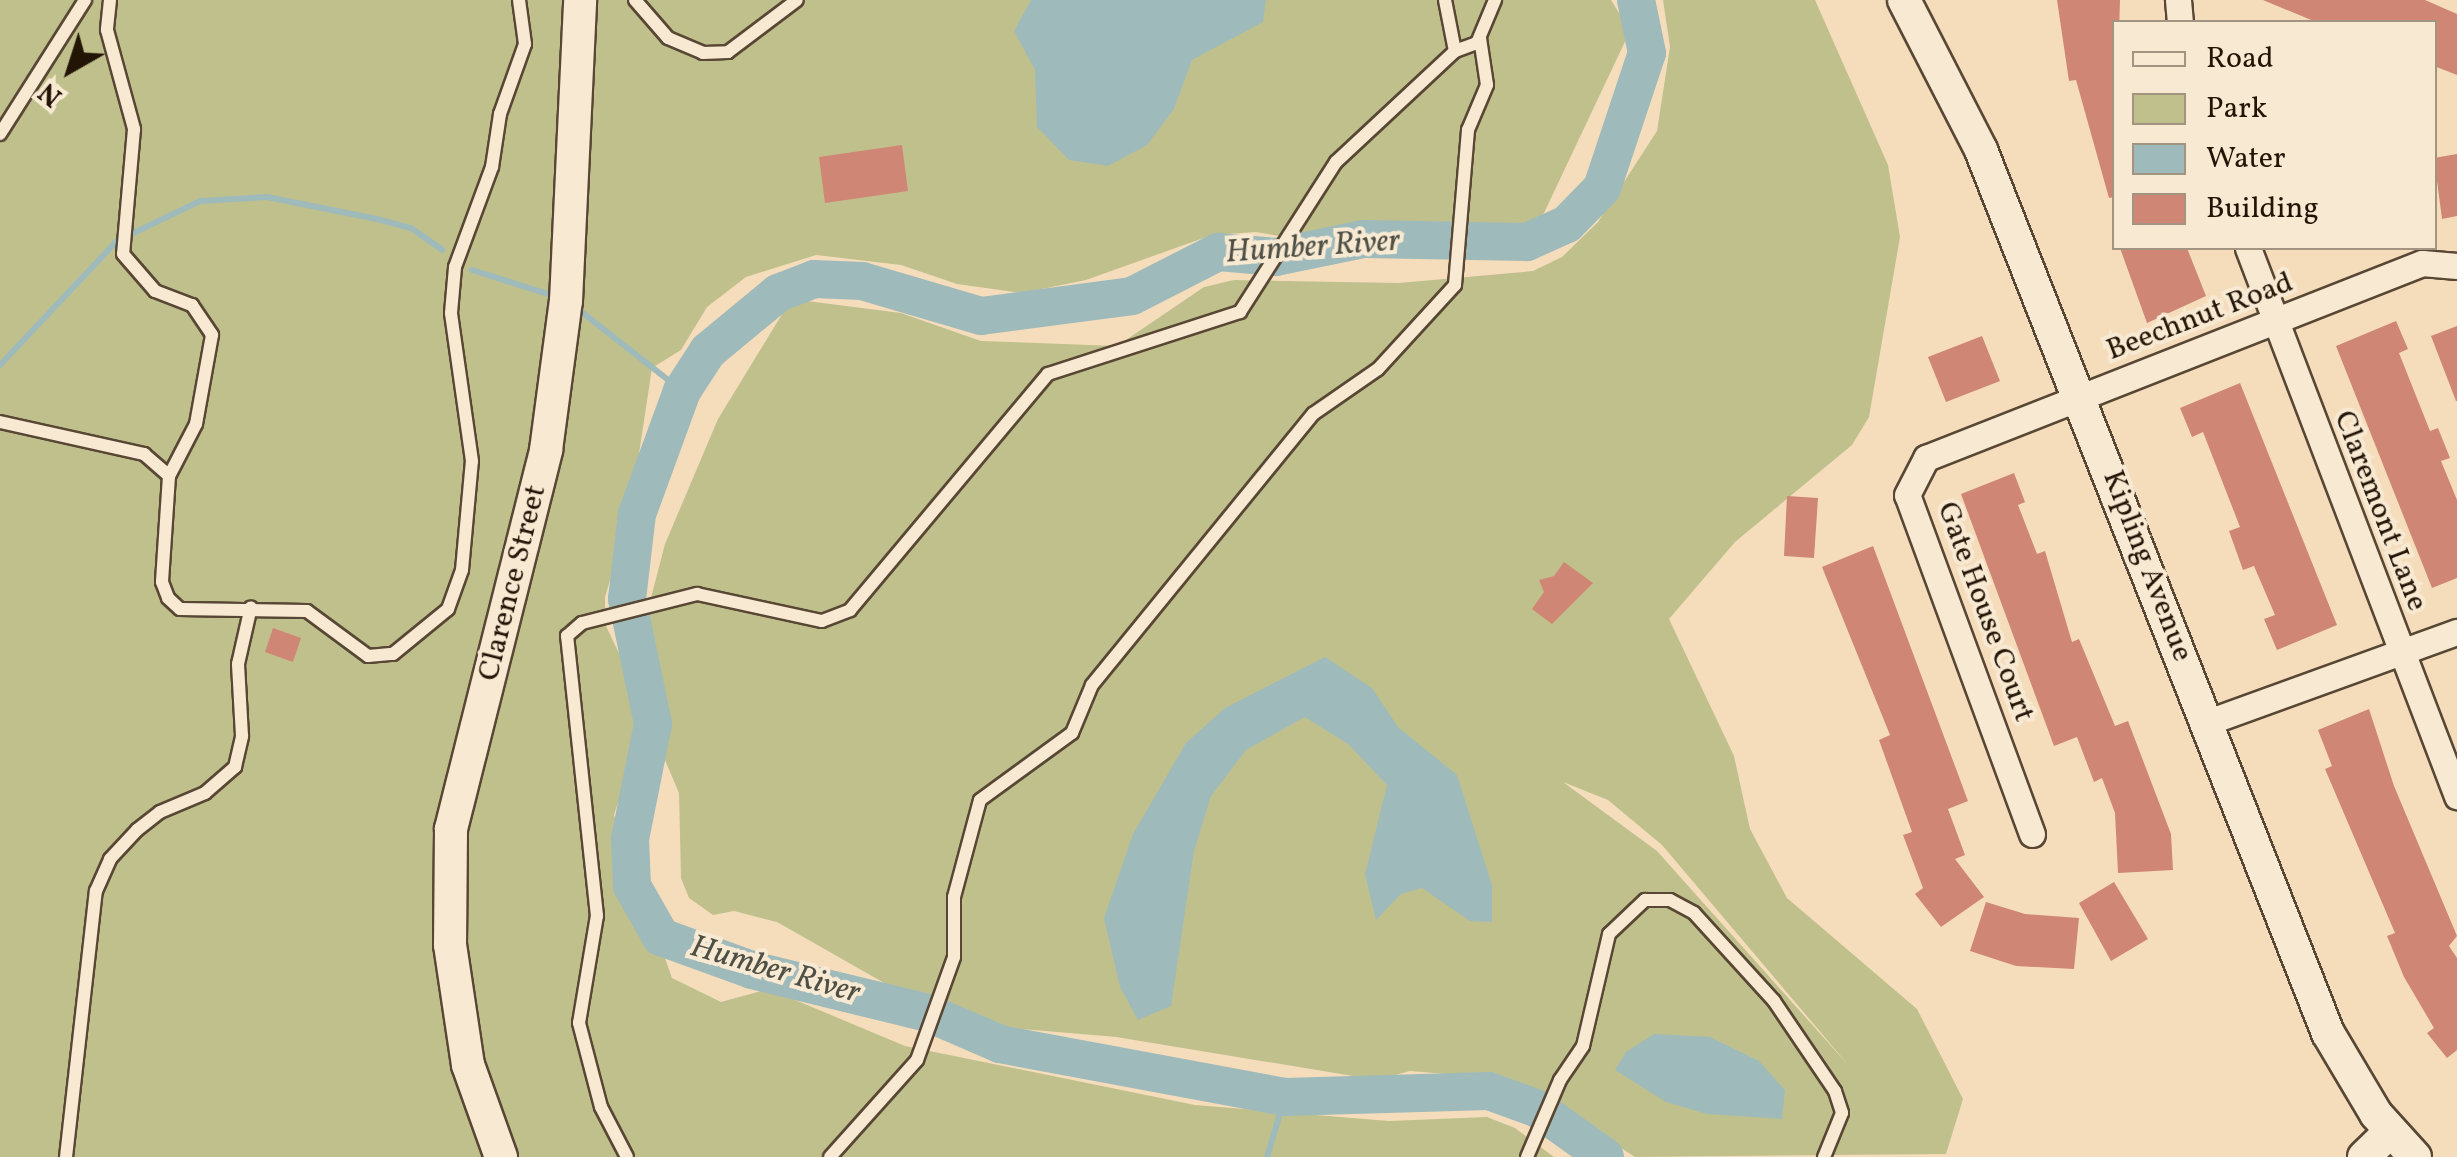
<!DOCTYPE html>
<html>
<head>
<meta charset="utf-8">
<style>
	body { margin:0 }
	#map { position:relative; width:2457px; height:1157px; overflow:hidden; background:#f5ddbc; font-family:Vollkorn,serif }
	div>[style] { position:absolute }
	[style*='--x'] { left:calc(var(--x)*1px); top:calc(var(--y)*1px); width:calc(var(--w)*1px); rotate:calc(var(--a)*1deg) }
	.green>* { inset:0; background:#c0c08d }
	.water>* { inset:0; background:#9fbaba }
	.stream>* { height:6px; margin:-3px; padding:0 3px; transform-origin:3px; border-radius:3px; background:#9fbaba }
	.river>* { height:38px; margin:-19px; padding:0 19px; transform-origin:19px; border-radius:19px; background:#9fbaba }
	.building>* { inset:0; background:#cf8674 }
	.roads { filter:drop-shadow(2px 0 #584734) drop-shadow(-2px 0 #584734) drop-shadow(0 2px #584734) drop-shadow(0 -2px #584734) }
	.service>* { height:12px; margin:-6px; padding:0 6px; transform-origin:6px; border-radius:6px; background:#f8e9d3 }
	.minor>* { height:25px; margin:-12.5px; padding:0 12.5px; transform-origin:12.5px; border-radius:12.5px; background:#f8e9d3 }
	.tertiary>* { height:32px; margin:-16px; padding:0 16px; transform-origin:16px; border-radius:16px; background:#f8e9d3 }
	span { translate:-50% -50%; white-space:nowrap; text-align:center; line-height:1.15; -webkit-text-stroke:8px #f8e9d3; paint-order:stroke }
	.street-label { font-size:30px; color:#231506 }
	.water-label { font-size:32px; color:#4e4f45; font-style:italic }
	.legend { position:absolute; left:2112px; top:20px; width:325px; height:230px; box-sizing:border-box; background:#f8e9d3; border:2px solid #a39481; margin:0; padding:12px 18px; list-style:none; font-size:30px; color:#231506 }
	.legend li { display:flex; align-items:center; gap:20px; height:50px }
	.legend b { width:50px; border:2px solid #a39481 }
	.north { position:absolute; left:20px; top:20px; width:100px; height:100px; -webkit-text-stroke:8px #f8e9d3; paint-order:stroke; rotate:219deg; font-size:28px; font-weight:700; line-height:40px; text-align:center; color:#231506 }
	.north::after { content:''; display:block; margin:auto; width:35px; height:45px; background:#231506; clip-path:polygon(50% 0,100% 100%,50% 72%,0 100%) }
</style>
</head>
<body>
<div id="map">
	<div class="green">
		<i style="clip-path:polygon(0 0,1611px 0,1630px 31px,1544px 213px,1507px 241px,1319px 243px,1256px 232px,1212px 235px,1086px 280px,1022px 293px,957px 284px,901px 265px,816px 255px,746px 277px,707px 307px,681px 350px,652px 368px,630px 513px,605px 597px,605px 624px,638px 693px,635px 750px,614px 815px,672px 978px,721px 1002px,769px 989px,905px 1046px,1195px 1105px,1389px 1121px,1487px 1117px,1515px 1128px,1554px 1157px,0 1157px)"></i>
		<i style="clip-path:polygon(evenodd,1663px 0,1815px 0,1888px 165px,1900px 237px,1869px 417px,1852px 445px,1735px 542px,1669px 619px,1734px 756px,1750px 829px,1787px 898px,1917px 1009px,1963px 1099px,1946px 1154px,1635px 1157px,1565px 1112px,1484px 1077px,1410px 1071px,1377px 1080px,1116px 1037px,987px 1026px,893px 988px,777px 922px,734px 911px,713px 915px,689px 898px,681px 878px,679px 793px,659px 746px,662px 698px,646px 617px,665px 544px,718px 419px,784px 311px,807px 301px,901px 313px,981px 341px,1117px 346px,1204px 287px,1234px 280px,1399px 283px,1533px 271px,1562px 257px,1598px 222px,1657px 131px,1670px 47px,1663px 0,1563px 782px,1608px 800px,1662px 845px,1850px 1067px,1657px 851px,1563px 782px)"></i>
	</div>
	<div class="water">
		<i style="clip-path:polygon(1031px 0,1266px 0,1263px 22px,1192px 60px,1174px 109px,1147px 145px,1108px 166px,1069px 160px,1037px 127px,1035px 70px,1014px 31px)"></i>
		<i style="clip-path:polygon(1325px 657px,1372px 688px,1398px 727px,1457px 775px,1492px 885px,1492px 922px,1470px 921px,1422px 888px,1401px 894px,1376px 920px,1365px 874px,1387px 785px,1348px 744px,1305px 717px,1246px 750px,1211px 796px,1194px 851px,1171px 1006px,1138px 1020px,1120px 987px,1104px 918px,1133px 834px,1186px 743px,1225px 708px)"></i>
		<i style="clip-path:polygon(1654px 1034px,1710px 1037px,1759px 1061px,1785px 1090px,1782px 1119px,1707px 1114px,1666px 1102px,1615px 1070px,1626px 1052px)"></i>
	</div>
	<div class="stream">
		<i style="--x:472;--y:270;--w:80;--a:17.5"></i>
		<i style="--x:583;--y:313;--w:126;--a:38.2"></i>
		<i style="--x:0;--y:365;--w:170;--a:-46.7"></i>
		<i style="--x:117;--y:241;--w:92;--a:-25.7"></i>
		<i style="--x:200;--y:201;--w:67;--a:-3.4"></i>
		<i style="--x:267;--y:197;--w:112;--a:11.3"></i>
		<i style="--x:377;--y:219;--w:35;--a:15"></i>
		<i style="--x:411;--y:228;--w:38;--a:35"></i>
		<i style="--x:1267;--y:1157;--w:63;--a:-73.3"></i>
	</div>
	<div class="river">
		<i style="--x:1605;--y:1157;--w:82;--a:-144.4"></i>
		<i style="--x:1538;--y:1109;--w:52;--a:-159.8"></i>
		<i style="--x:1489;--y:1091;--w:204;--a:178.3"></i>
		<i style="--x:1285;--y:1097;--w:290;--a:-169.5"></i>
		<i style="--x:1000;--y:1044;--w:78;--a:-156.7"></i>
		<i style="--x:928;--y:1013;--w:181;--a:-166.3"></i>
		<i style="--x:752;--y:970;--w:97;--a:-160.1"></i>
		<i style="--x:661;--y:937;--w:59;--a:-119.6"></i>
		<i style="--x:632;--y:886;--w:47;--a:-92.4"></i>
		<i style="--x:630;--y:839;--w:117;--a:-78.7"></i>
		<i style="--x:653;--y:724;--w:128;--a:-101.7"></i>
		<i style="--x:627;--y:599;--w:86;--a:-83.3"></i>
		<i style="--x:637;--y:514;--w:131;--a:-69.9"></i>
		<i style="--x:682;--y:391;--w:48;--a:-57"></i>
		<i style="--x:708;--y:351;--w:91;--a:-39.6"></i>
		<i style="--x:778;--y:293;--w:39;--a:-21"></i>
		<i style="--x:814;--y:279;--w:48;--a:2.4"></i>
		<i style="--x:862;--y:281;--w:124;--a:16.4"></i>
		<i style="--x:981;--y:316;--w:152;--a:-7.5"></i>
		<i style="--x:1132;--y:296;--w:97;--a:-27.1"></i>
		<i style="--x:1218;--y:252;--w:58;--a:4.9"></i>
		<i style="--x:1276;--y:257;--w:90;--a:-11.6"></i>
		<i style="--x:1364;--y:239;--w:163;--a:1.1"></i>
		<i style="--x:1527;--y:242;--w:44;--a:-24.2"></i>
		<i style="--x:1567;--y:224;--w:50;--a:-45.8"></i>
		<i style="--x:1602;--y:188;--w:142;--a:-71.6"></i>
		<i style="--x:1647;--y:53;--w:54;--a:-101.7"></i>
	</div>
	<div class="building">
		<i style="clip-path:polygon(2057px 0,2120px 0,2114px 197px,2109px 198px,2076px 80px,2069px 81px)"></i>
		<i style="clip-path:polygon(2263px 0,2425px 0,2457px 14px,2457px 75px,2434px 66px,2434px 22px,2316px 22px)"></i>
		<i style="clip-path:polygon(902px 145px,908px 191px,825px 203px,819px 157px)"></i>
		<i style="clip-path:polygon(2457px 154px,2457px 216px,2442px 219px,2434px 158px)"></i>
		<i style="clip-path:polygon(2120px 248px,2187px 248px,2206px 296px,2147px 323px)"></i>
		<i style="clip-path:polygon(2396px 321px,2408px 349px,2399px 353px,2430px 431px,2438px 428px,2450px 458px,2441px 461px,2457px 500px,2457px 578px,2432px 588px,2336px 346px)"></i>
		<i style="clip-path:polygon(2457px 326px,2457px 401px,2456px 401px,2431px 336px)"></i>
		<i style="clip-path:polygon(1982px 336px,2000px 381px,1946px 402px,1928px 357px)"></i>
		<i style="clip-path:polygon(2240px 383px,2337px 625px,2277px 650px,2264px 619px,2275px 615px,2254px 566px,2243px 570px,2229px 531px,2240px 527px,2203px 432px,2192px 437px,2180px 408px)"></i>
		<i style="clip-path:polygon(2014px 473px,2025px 502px,2018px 505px,2037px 554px,2045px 551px,2072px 642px,2079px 639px,2115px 726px,2128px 721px,2171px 834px,2173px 870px,2118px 873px,2115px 813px,2102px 778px,2094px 782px,2077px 737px,2054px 746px,1961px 494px)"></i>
		<i style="clip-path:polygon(1787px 496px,1818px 498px,1814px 558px,1784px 556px)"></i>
		<i style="clip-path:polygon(1873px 546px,1968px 801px,1948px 809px,1965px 855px,1955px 859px,1984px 897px,1941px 927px,1915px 894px,1923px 888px,1903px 835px,1912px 832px,1879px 740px,1890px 735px,1822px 567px)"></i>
		<i style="clip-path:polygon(1564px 562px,1593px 583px,1552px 624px,1532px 609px,1544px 592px,1539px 580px,1554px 576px)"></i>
		<i style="clip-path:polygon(273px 628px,301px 638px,293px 662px,265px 652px)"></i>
		<i style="clip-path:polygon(2369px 709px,2394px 786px,2457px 936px,2449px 946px,2457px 958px,2457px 1050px,2447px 1058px,2427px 1033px,2434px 1028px,2404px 977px,2387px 936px,2395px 933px,2325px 769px,2332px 766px,2318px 730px)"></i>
		<i style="clip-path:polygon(2114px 882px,2148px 939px,2111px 961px,2079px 903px)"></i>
		<i style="clip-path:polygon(1986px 902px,2025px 914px,2079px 918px,2074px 969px,2016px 966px,1970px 951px)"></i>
	</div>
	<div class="roads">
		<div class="service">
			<i style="--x:110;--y:0;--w:30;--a:96"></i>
			<i style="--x:107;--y:30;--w:103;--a:74.7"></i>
			<i style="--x:134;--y:129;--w:125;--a:95"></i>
			<i style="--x:123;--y:254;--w:49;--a:49.1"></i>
			<i style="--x:155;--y:291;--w:40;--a:21"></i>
			<i style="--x:192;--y:305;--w:36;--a:56"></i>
			<i style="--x:212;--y:335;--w:90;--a:100.2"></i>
			<i style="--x:196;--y:424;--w:59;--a:117.4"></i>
			<i style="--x:169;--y:476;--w:106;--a:93.8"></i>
			<i style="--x:162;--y:582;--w:17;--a:69"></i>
			<i style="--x:168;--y:598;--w:16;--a:43"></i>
			<i style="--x:180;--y:609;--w:127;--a:0.9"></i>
			<i style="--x:307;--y:611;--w:76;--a:36.4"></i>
			<i style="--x:368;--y:656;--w:25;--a:-5"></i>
			<i style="--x:393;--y:654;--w:71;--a:-39.3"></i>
			<i style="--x:448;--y:609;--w:41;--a:-70.3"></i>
			<i style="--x:462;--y:570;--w:109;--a:-84.8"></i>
			<i style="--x:472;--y:461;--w:149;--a:-98.1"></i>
			<i style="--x:451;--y:313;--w:46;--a:-85"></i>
			<i style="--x:455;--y:267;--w:107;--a:-69.7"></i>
			<i style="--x:492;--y:167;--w:54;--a:-81.4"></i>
			<i style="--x:500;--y:114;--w:74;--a:-70.3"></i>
			<i style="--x:525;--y:44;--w:44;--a:-97.8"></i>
			<i style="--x:635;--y:0;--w:50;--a:49"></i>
			<i style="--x:668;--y:38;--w:38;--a:23"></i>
			<i style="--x:703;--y:53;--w:25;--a:-2"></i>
			<i style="--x:728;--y:52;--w:86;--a:-37"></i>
			<i style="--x:1455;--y:51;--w:23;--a:-20"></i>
			<i style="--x:1477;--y:43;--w:47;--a:-67.3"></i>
			<i style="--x:0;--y:134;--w:159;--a:-57.6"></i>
			<i style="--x:0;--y:422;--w:148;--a:12.5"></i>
			<i style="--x:144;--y:454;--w:33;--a:41"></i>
			<i style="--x:66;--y:1157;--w:268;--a:-83.6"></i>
			<i style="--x:96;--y:891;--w:35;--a:-66"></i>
			<i style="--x:110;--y:859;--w:40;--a:-47"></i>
			<i style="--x:137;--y:830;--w:29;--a:-38"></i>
			<i style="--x:160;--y:812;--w:49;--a:-22.9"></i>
			<i style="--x:205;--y:793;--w:40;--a:-41"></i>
			<i style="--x:235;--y:767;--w:32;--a:-77"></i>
			<i style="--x:242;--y:736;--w:72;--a:-93.2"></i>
			<i style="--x:238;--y:664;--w:58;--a:-77.2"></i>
			<i style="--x:627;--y:1157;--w:56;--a:-117.5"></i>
			<i style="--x:601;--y:1107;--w:87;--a:-104.7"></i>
			<i style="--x:579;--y:1023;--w:109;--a:-80.5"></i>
			<i style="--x:597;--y:916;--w:282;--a:-96.1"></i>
			<i style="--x:567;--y:636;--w:20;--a:-41"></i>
			<i style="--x:582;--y:623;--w:119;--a:-14.2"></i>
			<i style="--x:697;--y:594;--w:128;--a:12.2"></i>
			<i style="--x:822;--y:621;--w:30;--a:-21"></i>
			<i style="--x:850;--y:610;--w:308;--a:-50"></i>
			<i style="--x:1048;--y:374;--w:202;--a:-17.9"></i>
			<i style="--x:1240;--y:312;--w:178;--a:-57.4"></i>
			<i style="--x:1336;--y:162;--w:163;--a:-43"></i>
			<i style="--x:1455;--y:51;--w:52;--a:-101.1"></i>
			<i style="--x:830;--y:1157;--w:130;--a:-48.1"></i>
			<i style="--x:917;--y:1060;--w:109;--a:-70.2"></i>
			<i style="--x:954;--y:957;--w:60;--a:-90"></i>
			<i style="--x:954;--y:897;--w:100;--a:-75"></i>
			<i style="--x:980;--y:800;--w:114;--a:-36.1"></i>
			<i style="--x:1072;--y:733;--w:52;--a:-67.4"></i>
			<i style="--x:1092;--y:685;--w:350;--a:-50.8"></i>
			<i style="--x:1313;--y:414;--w:79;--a:-34.7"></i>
			<i style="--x:1378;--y:369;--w:114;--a:-47.5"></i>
			<i style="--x:1455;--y:285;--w:156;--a:-85.2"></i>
			<i style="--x:1468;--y:130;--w:49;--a:-67.1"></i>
			<i style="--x:1487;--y:85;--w:48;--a:-98.5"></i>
			<i style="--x:1527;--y:1157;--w:84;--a:-66.8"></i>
			<i style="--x:1560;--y:1080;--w:41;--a:-55.9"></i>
			<i style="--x:1583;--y:1046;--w:115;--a:-76.9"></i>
			<i style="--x:1609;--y:934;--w:50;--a:-43.4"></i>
			<i style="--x:1645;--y:900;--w:25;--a:0"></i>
			<i style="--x:1670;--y:900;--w:27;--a:28"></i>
			<i style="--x:1694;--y:913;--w:119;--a:47.7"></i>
			<i style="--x:1774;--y:1001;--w:109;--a:55.9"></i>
			<i style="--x:1835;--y:1091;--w:23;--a:72"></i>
			<i style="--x:1842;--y:1113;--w:48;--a:112.2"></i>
		</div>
		<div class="minor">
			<i style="--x:2178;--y:0;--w:22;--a:85"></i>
			<i style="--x:2248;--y:248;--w:587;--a:69.12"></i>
			<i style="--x:2208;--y:722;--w:265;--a:-19.9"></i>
			<i style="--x:2032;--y:834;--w:361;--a:-110.2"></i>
			<i style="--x:1907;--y:495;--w:42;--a:-62.8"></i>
			<i style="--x:1926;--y:458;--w:533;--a:-21.46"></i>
			<i style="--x:2422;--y:263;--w:35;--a:5"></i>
		</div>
		<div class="tertiary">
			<i style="--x:1904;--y:0;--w:169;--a:62.8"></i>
			<i style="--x:1981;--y:150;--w:949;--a:68.55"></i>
			<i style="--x:2328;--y:1033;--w:94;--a:59.3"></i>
			<i style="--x:2376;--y:1114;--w:58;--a:47.8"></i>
			<i style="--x:501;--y:1157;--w:98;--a:-109.7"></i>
			<i style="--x:468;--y:1065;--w:121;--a:-98.5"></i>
			<i style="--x:450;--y:945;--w:116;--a:-89.5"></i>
			<i style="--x:451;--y:829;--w:391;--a:-75.9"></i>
			<i style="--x:546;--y:450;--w:150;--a:-82.4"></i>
			<i style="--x:566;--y:301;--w:301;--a:-87.3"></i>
			<i style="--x:2364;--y:1157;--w:37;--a:-44"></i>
		</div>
	</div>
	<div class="street-label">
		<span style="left:2200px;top:317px;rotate:-21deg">Beechnut Road</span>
		<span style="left:2380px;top:511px;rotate:69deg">Claremont Lane</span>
		<span style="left:2147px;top:566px;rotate:69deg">Kipling Avenue</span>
		<span style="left:513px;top:583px;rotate:-76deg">Clarence Street</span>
		<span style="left:1985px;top:612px;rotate:70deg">Gate House Court</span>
	</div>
	<div class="water-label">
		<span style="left:1313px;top:248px;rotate:-4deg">Humber River</span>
		<span style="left:775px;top:971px;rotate:16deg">Humber River</span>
	</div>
	<ul class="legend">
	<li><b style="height:12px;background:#f8e9d3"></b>Road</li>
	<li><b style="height:28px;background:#c0c08d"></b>Park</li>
	<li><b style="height:28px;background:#9fbaba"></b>Water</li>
	<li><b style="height:28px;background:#cf8674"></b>Building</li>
	</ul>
	<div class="north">N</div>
</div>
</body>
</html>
